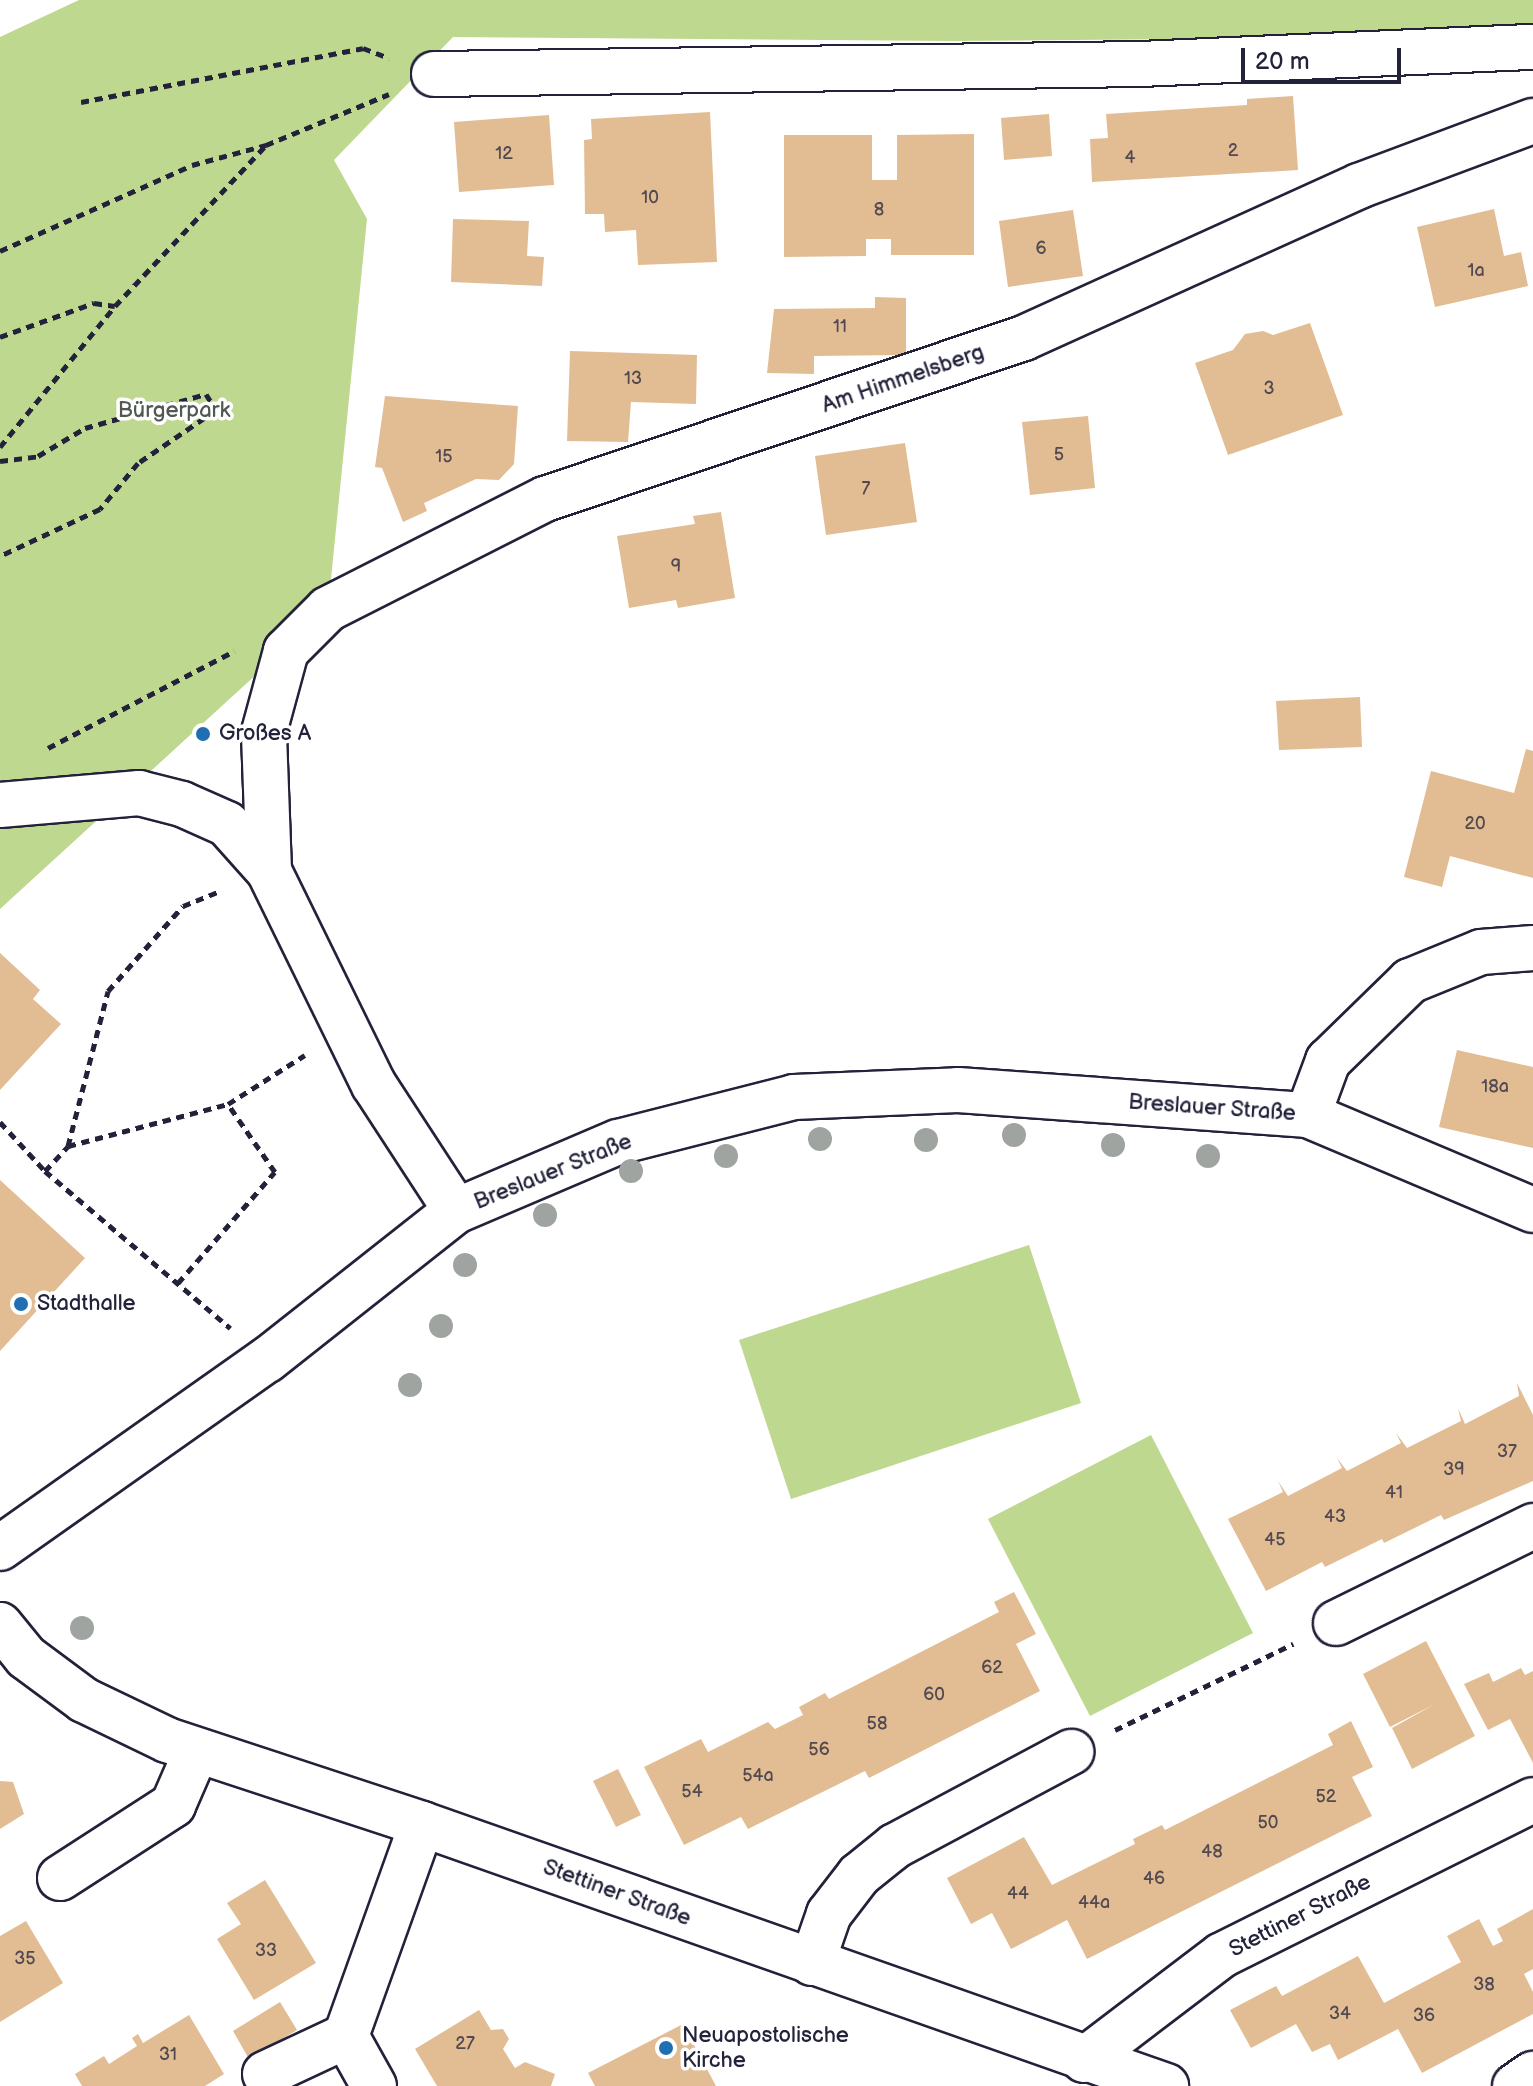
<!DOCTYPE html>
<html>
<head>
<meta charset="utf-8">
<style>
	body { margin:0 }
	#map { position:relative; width:1533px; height:2086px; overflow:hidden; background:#fff; font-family:"Balsamiq Sans",sans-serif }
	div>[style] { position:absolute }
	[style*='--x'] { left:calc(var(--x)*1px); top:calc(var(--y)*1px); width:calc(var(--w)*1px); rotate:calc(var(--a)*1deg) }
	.green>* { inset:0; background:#bfd88f }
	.building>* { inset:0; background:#e2bd93 }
	.path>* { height:5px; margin-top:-2.5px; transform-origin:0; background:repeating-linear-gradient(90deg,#22223b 0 8px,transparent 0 14px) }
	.roads { filter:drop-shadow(2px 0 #22223b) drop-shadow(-2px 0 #22223b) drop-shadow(0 2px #22223b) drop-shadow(0 -2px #22223b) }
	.minor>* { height:44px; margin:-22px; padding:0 22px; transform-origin:22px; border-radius:22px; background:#fff }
	.trees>* { width:24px; height:24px; margin:-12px; border-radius:50%; background:#9fa4a1 }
	.dots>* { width:22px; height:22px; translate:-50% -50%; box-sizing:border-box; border:4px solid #fff; border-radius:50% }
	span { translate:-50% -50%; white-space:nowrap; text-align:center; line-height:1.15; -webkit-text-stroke:7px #fff; paint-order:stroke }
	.number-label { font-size:18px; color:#524951 }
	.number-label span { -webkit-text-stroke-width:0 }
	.street-label { font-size:22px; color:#22223b }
	.park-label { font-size:22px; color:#515954 }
	.poi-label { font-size:22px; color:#22223b }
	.left { translate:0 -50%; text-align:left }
	.scale { position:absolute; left:1241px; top:48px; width:160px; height:36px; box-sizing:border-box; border:4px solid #22223b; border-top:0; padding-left:10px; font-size:24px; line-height:28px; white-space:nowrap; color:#22223b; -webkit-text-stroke:6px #fff; paint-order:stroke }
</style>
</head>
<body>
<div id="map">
	<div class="green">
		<i style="clip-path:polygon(79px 0,1533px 0,1533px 36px,952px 41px,453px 37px,334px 160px,367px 219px,328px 609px,0 909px,0 37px)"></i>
		<i style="clip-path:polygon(1029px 1245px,1081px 1403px,791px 1499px,739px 1340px)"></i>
		<i style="clip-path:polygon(1151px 1435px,1253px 1633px,1090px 1716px,988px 1519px)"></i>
	</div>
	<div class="building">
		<i style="clip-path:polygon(1293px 96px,1298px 170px,1092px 182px,1090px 139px,1108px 138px,1106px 114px,1247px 105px,1247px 99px)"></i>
		<i style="clip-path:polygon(710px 112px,717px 262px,638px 265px,636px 230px,605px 232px,604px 214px,585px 214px,584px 140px,592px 139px,591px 119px)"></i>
		<i style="clip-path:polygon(1049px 114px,1052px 156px,1004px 160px,1001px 118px)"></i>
		<i style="clip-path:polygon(549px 115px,554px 185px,459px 192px,454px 122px)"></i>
		<i style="clip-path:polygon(974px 134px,974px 255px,891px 255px,891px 239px,866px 239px,866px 256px,784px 257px,784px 135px,872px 135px,872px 180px,897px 180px,897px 135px)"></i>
		<i style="clip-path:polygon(1494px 209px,1504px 256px,1521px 252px,1528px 286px,1435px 307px,1417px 227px)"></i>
		<i style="clip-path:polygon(1073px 210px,1083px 276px,1008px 287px,999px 221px)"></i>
		<i style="clip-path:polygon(453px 219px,529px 221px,527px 256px,544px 257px,542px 286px,451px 282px)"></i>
		<i style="clip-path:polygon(875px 297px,906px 298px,906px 355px,814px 356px,814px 374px,767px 373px,774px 309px,875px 308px)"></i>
		<i style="clip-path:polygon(1310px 323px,1343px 415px,1228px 455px,1195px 363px,1233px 350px,1245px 334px,1263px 331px,1273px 335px)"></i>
		<i style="clip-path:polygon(570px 351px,697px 355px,696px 404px,631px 402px,628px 442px,567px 441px)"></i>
		<i style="clip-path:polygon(385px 396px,518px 406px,514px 464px,499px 480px,476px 479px,424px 503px,427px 511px,403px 522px,382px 468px,375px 467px)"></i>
		<i style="clip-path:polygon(1088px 416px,1095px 488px,1030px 495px,1022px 422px)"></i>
		<i style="clip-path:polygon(905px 443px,917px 522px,826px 535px,815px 456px)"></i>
		<i style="clip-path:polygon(721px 512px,735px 598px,678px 608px,676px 600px,629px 608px,617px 536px,695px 524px,693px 516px)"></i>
		<i style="clip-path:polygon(1360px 697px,1362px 747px,1279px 750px,1276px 701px)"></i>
		<i style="clip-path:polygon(1526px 749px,1533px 751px,1533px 878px,1450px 856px,1442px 887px,1404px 877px,1431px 771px,1514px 793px)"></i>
		<i style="clip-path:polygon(0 953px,40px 990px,33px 999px,61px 1024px,0 1090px)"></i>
		<i style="clip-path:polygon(1457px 1050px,1533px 1067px,1533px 1148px,1439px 1127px)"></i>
		<i style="clip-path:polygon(0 1180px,85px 1258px,0 1351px)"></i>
		<i style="clip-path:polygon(1517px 1383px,1533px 1415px,1533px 1481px,1444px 1520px,1441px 1515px,1384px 1543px,1382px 1539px,1325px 1567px,1322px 1562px,1266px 1591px,1228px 1519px,1283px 1492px,1278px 1481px,1288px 1496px,1342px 1468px,1337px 1458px,1347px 1471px,1401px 1443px,1396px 1433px,1407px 1448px,1461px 1421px,1458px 1408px,1465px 1424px,1519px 1396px)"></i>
		<i style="clip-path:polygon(1014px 1592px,1036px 1634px,1016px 1644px,1040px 1691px,869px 1778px,865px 1771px,748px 1829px,741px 1817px,684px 1845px,644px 1767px,701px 1739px,708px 1752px,768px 1722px,775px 1729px,803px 1715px,799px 1707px,825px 1693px,829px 1699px,999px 1612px,994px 1602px)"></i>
		<i style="clip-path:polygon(1426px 1641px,1475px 1736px,1412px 1769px,1392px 1728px,1435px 1704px,1390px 1727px,1363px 1674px)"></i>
		<i style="clip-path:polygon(1521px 1668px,1525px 1675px,1533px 1671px,1533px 1763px,1510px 1719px,1488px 1730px,1464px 1684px,1489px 1673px,1493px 1682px)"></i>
		<i style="clip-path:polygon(1351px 1721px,1373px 1767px,1352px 1777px,1372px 1816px,1087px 1959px,1067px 1920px,1011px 1949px,992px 1913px,971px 1924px,947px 1878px,1024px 1837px,1052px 1885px,1135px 1844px,1133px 1839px,1162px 1825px,1165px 1830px,1333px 1745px,1328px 1734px)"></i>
		<i style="clip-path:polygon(618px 1769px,641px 1815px,616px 1827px,593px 1781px)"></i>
		<i style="clip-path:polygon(0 1781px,13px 1782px,24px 1814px,0 1829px)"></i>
		<i style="clip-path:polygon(265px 1880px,316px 1963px,254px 2000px,217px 1939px,241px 1924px,227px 1903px)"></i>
		<i style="clip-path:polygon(1533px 1909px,1533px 1969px,1524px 1974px,1533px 1992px,1533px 2014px,1422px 2073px,1398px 2029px,1338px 2060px,1330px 2044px,1312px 2052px,1296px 2024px,1251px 2048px,1230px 2010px,1276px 1986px,1282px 1996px,1358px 1956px,1384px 2003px,1461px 1962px,1447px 1936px,1479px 1919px,1493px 1946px,1503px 1941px,1497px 1929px)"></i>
		<i style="clip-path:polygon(26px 1921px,63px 1983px,0 2022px,0 1936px)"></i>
		<i style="clip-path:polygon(280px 2002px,297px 2030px,249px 2059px,233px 2031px)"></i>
		<i style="clip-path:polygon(479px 2010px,491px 2030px,503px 2029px,509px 2039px,503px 2049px,515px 2068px,525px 2062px,555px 2074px,551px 2086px,437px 2086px,415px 2049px)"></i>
		<i style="clip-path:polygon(189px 2015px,224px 2074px,205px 2086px,82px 2086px,75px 2074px,104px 2056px,109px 2064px,137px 2046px,132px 2038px,138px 2034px,143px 2043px)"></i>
		<i style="clip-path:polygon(683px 2024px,716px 2086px,595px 2086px,588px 2073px)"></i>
	</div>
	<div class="path">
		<i style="--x:81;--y:102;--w:287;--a:-10.8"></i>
		<i style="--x:363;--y:48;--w:28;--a:21"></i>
		<i style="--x:0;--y:251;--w:210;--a:-24.1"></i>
		<i style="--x:192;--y:165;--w:77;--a:-15.1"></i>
		<i style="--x:0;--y:337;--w:100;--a:-19.9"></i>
		<i style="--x:94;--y:303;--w:21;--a:8"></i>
		<i style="--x:0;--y:447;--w:182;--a:-50.8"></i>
		<i style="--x:115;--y:306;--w:221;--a:-46.8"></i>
		<i style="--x:266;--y:145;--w:133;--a:-22.5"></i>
		<i style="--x:0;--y:461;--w:38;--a:-7"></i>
		<i style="--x:38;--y:456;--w:55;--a:-30.8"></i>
		<i style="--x:85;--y:428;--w:126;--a:-15.7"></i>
		<i style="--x:206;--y:394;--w:19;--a:58"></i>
		<i style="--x:216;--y:410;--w:94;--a:145.8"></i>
		<i style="--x:138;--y:463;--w:60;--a:129.6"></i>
		<i style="--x:100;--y:509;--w:110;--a:154.8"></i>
		<i style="--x:48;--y:748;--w:210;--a:-27.5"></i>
		<i style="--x:0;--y:1122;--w:67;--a:47.4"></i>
		<i style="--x:45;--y:1171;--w:243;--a:40.3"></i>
		<i style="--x:68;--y:1146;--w:165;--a:-14.7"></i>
		<i style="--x:228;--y:1104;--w:91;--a:-32.5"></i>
		<i style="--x:45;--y:1171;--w:34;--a:-47"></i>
		<i style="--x:68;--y:1146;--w:160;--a:-75.5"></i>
		<i style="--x:108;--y:991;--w:113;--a:-48.6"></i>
		<i style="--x:183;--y:906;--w:40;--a:-22"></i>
		<i style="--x:178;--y:1283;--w:147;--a:-48.9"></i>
		<i style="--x:275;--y:1172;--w:83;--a:-124.7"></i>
		<i style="--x:1115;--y:1730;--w:198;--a:-25.8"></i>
	</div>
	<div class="roads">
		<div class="minor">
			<i style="--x:434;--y:74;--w:706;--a:-0.81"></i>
			<i style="--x:1140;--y:64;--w:393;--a:-2.5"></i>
			<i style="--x:0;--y:805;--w:140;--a:-4.9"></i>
			<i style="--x:139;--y:793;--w:44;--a:14.3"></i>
			<i style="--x:182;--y:804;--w:49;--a:24"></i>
			<i style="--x:227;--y:824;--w:63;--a:48.2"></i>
			<i style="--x:269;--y:871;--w:238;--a:63.9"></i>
			<i style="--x:374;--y:1085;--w:150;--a:56.9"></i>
			<i style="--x:269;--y:871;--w:139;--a:-92.1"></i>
			<i style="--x:264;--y:732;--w:84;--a:-74.8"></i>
			<i style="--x:286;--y:651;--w:59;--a:-45"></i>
			<i style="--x:328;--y:609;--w:243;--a:-26.9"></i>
			<i style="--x:545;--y:499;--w:505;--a:-18.58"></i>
			<i style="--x:1024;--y:338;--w:368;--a:-24.4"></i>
			<i style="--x:1359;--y:186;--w:186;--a:-20.5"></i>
			<i style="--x:1308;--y:1115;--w:58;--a:-69.7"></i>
			<i style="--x:1328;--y:1061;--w:115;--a:-44.3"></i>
			<i style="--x:1410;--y:981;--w:77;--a:-22.2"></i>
			<i style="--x:1481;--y:952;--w:52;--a:-4.4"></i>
			<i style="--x:0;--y:1548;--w:327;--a:-35.2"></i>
			<i style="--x:267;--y:1360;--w:241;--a:-38.3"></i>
			<i style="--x:456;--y:1211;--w:176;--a:-23.1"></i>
			<i style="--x:618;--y:1142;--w:182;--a:-14.3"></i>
			<i style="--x:794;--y:1097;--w:164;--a:-2.4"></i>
			<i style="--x:958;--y:1090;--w:351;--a:4.1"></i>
			<i style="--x:1308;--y:1115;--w:244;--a:22.9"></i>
			<i style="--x:1336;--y:1623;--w:220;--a:-26.2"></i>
			<i style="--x:0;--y:1625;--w:41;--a:50.9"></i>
			<i style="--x:26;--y:1657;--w:72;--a:36.6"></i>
			<i style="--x:84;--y:1700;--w:92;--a:25.7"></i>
			<i style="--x:167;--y:1740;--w:268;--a:18.2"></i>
			<i style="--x:422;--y:1824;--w:789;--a:19.4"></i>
			<i style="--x:60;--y:1878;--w:135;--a:-32.9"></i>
			<i style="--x:173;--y:1805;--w:58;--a:-66.5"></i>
			<i style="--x:812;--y:1963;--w:52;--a:-70.9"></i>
			<i style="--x:829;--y:1914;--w:49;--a:-52.4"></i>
			<i style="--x:859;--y:1875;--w:46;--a:-38.9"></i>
			<i style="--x:895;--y:1846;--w:200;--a:-28.1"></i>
			<i style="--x:1084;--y:2060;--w:173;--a:-37.3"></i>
			<i style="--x:1222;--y:1955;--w:347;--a:-26.5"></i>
			<i style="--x:265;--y:2074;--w:89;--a:-25.1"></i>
			<i style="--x:374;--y:2086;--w:57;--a:-119.2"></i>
			<i style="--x:346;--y:2036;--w:225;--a:-70.3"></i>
			<i style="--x:1515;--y:2086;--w:22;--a:-34"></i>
		</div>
	</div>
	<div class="trees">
		<i style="left:1014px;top:1135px"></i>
		<i style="left:820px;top:1139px"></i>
		<i style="left:926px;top:1140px"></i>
		<i style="left:1113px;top:1145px"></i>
		<i style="left:726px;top:1156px"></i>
		<i style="left:1208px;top:1156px"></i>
		<i style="left:631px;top:1171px"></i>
		<i style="left:545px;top:1215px"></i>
		<i style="left:465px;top:1265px"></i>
		<i style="left:441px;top:1326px"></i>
		<i style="left:410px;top:1385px"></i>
		<i style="left:82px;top:1628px"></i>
	</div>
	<div class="dots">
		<i style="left:203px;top:734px;background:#1f6fb2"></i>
		<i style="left:21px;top:1304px;background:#1f6fb2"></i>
		<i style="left:666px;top:2048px;background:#1f6fb2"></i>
	</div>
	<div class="number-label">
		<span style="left:1233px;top:151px">2</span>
		<span style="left:504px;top:154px">12</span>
		<span style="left:1130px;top:158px">4</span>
		<span style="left:650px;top:198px">10</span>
		<span style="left:879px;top:210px">8</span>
		<span style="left:1041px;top:249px">6</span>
		<span style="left:1476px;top:271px">1a</span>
		<span style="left:840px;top:327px">11</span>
		<span style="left:633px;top:379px">13</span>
		<span style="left:1269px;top:389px">3</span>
		<span style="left:1059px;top:455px">5</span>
		<span style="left:444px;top:457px">15</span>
		<span style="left:866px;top:489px">7</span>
		<span style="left:676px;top:567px">9</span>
		<span style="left:1475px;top:824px">20</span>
		<span style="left:1495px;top:1087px">18a</span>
		<span style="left:1507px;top:1452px">37</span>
		<span style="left:1454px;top:1470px">39</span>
		<span style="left:1394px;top:1493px">41</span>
		<span style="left:1335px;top:1517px">43</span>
		<span style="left:1275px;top:1540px">45</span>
		<span style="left:992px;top:1668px">62</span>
		<span style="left:934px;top:1695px">60</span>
		<span style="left:877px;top:1724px">58</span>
		<span style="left:819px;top:1750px">56</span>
		<span style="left:758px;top:1776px">54a</span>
		<span style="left:692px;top:1792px">54</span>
		<span style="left:1326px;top:1797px">52</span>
		<span style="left:1268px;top:1823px">50</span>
		<span style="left:1212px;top:1852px">48</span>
		<span style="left:1154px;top:1879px">46</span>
		<span style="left:1018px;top:1894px">44</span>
		<span style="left:1094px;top:1903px">44a</span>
		<span style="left:266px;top:1951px">33</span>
		<span style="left:25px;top:1959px">35</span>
		<span style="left:1484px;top:1985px">38</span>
		<span style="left:1340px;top:2014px">34</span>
		<span style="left:1424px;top:2016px">36</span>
		<span style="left:465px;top:2044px">27</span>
		<span style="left:168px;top:2055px">31</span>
	</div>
	<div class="street-label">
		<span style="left:903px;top:379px;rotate:-19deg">Am Himmelsberg</span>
		<span style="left:1212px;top:1108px;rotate:4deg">Breslauer Straße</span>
		<span style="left:553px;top:1172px;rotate:-22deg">Breslauer Straße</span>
		<span style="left:617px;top:1893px;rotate:20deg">Stettiner Straße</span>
		<span style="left:1300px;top:1916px;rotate:-27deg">Stettiner Straße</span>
	</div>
	<div class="park-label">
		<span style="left:174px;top:411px">Bürgerpark</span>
	</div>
	<div class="poi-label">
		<span class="left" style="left:219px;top:734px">Großes A</span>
		<span class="left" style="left:37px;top:1304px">Stadthalle</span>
		<span class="left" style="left:682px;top:2048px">Neuapostolische<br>Kirche</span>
	</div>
	<div class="scale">20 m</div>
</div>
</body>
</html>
